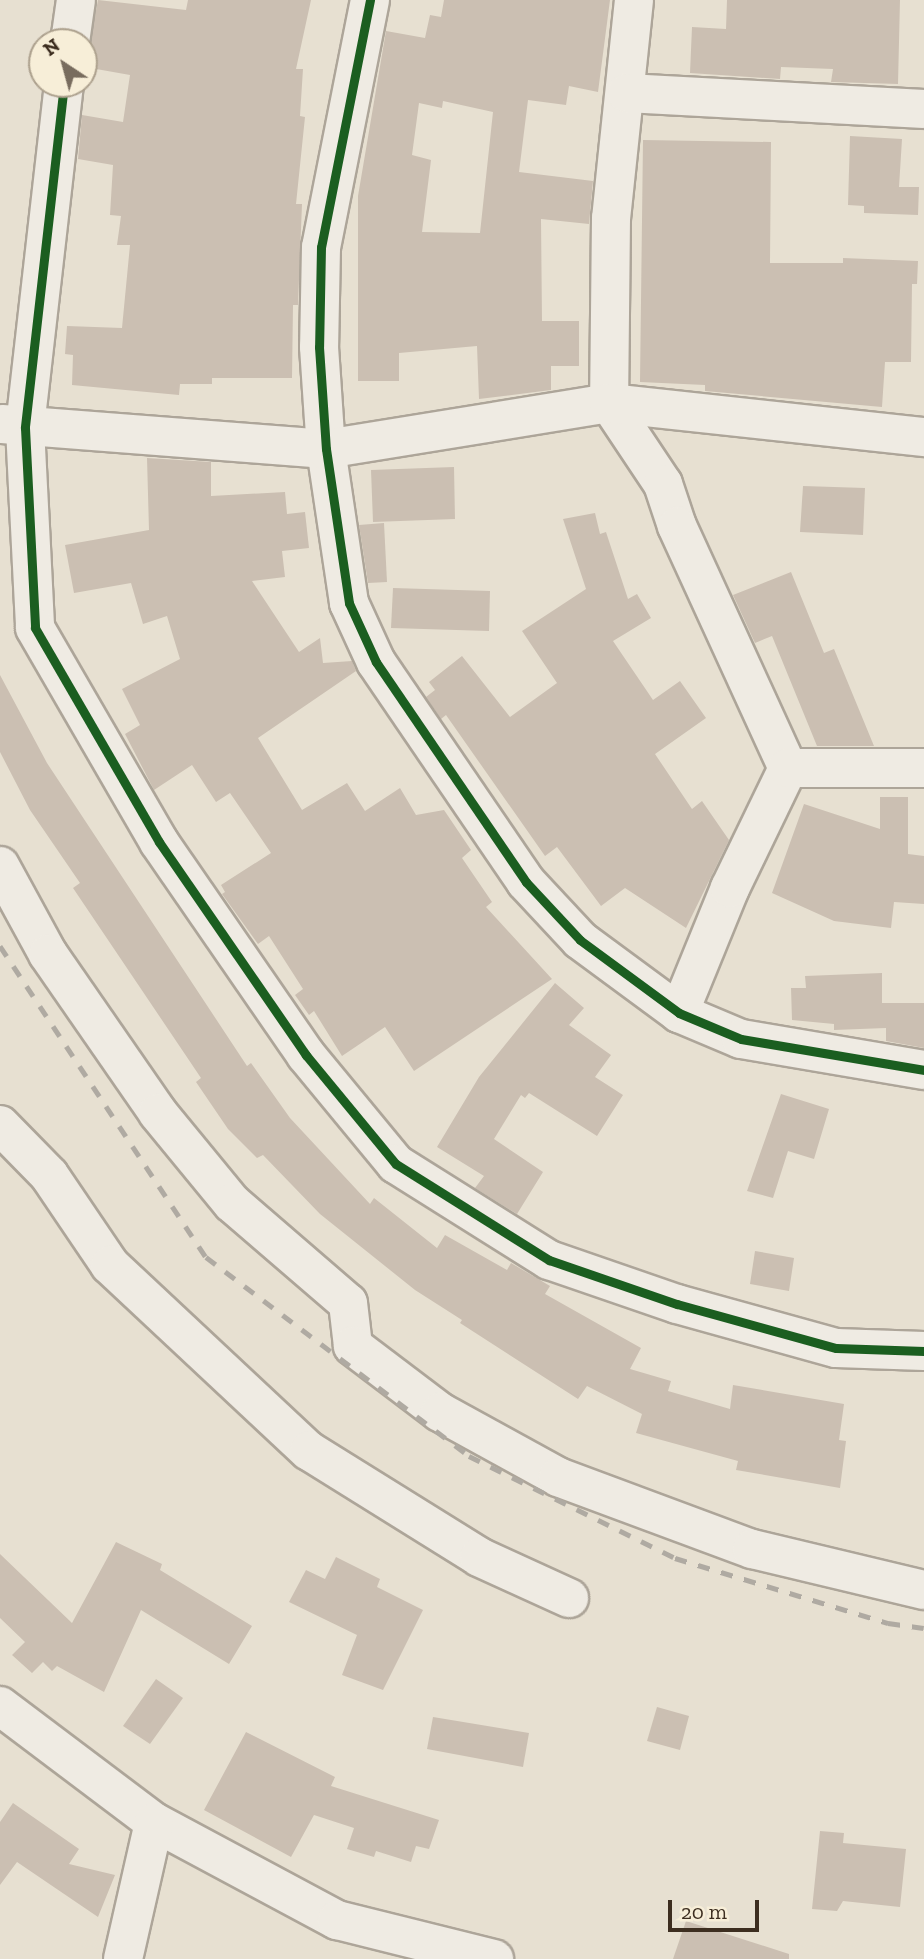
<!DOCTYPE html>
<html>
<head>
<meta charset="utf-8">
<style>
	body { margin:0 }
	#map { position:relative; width:924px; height:1959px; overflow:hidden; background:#e7e0d1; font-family:"Zilla Slab",serif }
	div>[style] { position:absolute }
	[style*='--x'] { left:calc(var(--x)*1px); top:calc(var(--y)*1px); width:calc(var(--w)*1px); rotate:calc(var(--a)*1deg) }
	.building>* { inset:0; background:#cbbfb2 }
	.roads { filter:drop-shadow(2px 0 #ada599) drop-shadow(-2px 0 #ada599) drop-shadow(0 2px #ada599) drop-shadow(0 -2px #ada599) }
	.minor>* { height:38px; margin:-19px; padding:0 19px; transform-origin:19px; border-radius:19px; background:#efebe3 }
	.rail>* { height:5px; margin-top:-2.5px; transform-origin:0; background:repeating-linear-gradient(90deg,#afaaa2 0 12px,transparent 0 24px) }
	.cycleway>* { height:9px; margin:-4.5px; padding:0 4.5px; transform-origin:4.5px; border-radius:4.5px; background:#1b5e20 }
	span { translate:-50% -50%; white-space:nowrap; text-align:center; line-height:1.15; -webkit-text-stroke:7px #f7eed8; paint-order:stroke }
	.north { position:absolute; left:28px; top:28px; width:70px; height:70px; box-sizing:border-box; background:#f7eed8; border:2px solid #ada18e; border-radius:50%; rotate:324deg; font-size:19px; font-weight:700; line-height:28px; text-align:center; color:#3d2e20 }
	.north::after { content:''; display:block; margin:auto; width:24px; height:32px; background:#786c5e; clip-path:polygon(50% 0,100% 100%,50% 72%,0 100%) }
	.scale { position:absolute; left:668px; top:1900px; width:91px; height:32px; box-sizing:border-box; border:4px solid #3d2e20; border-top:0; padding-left:9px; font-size:21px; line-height:24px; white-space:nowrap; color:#3d2e20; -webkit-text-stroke:5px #f7eed8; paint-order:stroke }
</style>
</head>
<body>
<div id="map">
	<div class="building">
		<i style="clip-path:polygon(98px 0,186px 10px,188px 0,311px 0,296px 69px,303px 69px,300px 116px,305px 117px,296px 204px,302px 204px,298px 305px,293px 305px,292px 378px,212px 378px,212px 384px,180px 384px,179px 395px,72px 385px,73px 355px,65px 354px,67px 326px,122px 328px,130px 245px,117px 245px,121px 216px,110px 215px,113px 165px,78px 159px,82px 115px,123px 122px,130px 75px,85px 67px)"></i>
		<i style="clip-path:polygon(evenodd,444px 0,610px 0,598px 92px,569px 86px,566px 105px,528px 100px,519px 172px,593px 181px,589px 224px,541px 219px,542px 321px,579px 321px,579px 366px,551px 366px,551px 390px,479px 399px,477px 346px,399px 353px,399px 381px,358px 381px,358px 196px,386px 31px,425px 38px,430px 15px,441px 17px,444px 0,443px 101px,493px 112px,480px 233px,422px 232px,431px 160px,412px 155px,419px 103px,442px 108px,443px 101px)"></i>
		<i style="clip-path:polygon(727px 0,900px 0,898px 84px,831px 82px,833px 69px,781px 67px,780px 79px,690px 73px,692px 27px,726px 29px)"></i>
		<i style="clip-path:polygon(850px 136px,902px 139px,899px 187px,919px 187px,918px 215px,864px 213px,864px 206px,848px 205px)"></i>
		<i style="clip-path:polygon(643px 140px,771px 142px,770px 263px,843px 263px,843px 258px,918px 261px,917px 284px,912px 284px,911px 362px,885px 362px,882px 407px,705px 391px,705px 385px,640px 382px)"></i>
		<i style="clip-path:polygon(147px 458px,211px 462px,211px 496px,285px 492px,287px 514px,305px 512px,309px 548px,282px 551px,285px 577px,252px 581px,299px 652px,320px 638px,323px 663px,352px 661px,356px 671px,258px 738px,302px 810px,347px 783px,365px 811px,400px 788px,416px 815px,444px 810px,471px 850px,462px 858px,492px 902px,486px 907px,552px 979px,414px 1071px,385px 1027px,342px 1056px,314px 1011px,309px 1015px,295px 995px,303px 989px,269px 936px,258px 944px,222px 894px,225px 892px,221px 885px,271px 853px,230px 793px,216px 802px,192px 765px,154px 790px,125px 734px,140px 725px,122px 689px,180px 659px,167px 616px,143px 624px,131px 583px,74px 593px,65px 545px,149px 530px)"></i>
		<i style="clip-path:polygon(454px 467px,455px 519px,373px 522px,371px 470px)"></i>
		<i style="clip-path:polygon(803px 486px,865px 488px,863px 535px,800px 532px)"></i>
		<i style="clip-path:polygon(595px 513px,600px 534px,606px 532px,628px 599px,637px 594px,651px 618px,613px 641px,653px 700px,680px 681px,706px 718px,655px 754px,692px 809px,702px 801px,729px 840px,686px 928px,625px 888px,601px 906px,557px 847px,545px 856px,446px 715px,441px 719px,426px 697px,435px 690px,429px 682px,462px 656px,510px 717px,557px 683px,522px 631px,586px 589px,563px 519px)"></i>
		<i style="clip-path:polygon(384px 523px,387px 582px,368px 583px,359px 525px)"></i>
		<i style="clip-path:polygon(791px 572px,824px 653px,834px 649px,874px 746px,817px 746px,772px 636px,755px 643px,733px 595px)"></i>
		<i style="clip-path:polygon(393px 588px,490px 591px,489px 631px,391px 628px)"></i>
		<i style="clip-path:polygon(0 675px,47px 763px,247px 1066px,251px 1063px,290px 1118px,370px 1204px,374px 1198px,437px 1248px,445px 1235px,507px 1270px,511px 1263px,550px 1286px,545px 1294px,641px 1348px,630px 1369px,671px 1381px,668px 1391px,730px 1409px,733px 1385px,844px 1404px,839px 1440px,846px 1441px,840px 1488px,736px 1470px,738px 1461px,636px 1433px,642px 1414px,587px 1386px,578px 1399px,460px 1323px,462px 1320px,415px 1290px,320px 1214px,263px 1155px,257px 1158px,228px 1129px,196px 1082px,201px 1078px,73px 888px,80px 883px,30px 810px,0 752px)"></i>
		<i style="clip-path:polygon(880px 797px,908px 797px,908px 854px,924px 856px,924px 904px,894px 902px,891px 928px,834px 921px,772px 893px,804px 804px,880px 829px)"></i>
		<i style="clip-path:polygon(882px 973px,882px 1003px,924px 1003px,924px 1048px,886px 1041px,886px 1028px,834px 1030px,834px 1024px,792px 1020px,791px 988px,806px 988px,805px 976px)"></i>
		<i style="clip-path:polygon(555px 983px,584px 1008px,569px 1025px,611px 1055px,595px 1077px,623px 1095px,597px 1136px,529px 1093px,525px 1098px,521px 1095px,494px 1139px,543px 1172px,517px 1214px,475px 1188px,484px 1176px,437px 1147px,479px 1077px)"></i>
		<i style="clip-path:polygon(781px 1094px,829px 1109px,814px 1159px,788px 1151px,773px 1198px,747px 1191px)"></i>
		<i style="clip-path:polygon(755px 1251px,794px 1258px,789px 1291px,750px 1284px)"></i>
		<i style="clip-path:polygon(116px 1542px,162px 1564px,160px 1570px,252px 1626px,229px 1664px,141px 1610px,104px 1692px,57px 1666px,52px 1671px,43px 1662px,32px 1673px,12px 1655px,25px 1642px,0 1618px,0 1554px,72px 1623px)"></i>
		<i style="clip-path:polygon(336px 1557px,380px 1579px,377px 1587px,423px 1610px,383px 1690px,342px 1675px,357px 1635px,289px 1602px,306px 1570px,325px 1579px)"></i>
		<i style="clip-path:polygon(156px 1679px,183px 1698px,150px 1744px,123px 1726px)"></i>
		<i style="clip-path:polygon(657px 1707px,689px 1716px,680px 1750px,647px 1741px)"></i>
		<i style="clip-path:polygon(433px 1717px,529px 1733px,523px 1767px,427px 1749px)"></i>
		<i style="clip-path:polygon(246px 1732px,335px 1777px,331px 1786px,439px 1820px,429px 1849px,416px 1846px,411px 1862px,376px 1851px,374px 1857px,347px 1849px,354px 1828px,314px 1815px,291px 1857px,204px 1810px)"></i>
		<i style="clip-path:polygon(13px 1803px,79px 1849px,69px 1864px,115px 1875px,98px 1917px,17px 1862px,0 1885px,0 1822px)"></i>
		<i style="clip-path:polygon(820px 1831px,844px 1833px,843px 1843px,906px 1849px,900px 1907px,843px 1901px,837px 1911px,812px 1909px)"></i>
		<i style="clip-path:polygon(686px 1921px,789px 1954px,789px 1959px,673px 1959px)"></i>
	</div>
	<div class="roads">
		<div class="minor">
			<i style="--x:370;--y:0;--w:252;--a:101.2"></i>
			<i style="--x:321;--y:247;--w:100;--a:91.1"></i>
			<i style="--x:319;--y:347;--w:102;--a:86.1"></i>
			<i style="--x:326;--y:449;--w:156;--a:81.5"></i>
			<i style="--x:349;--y:603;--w:65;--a:65.4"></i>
			<i style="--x:376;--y:662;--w:266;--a:55.7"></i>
			<i style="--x:526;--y:882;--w:79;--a:47"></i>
			<i style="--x:580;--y:940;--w:123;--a:36.4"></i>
			<i style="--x:679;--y:1013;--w:67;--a:22.8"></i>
			<i style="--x:741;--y:1039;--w:186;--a:9.6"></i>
			<i style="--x:634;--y:0;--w:219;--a:96"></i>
			<i style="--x:611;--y:218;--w:185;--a:90.6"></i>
			<i style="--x:609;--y:403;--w:97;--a:56.3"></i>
			<i style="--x:663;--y:484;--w:44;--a:71.6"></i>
			<i style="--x:677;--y:526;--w:266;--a:65.4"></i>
			<i style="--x:70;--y:42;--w:42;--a:-81.9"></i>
			<i style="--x:64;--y:84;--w:346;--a:96.5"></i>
			<i style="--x:25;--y:428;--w:200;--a:87.1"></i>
			<i style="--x:35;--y:628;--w:247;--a:59.9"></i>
			<i style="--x:159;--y:842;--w:259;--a:55.4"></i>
			<i style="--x:306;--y:1055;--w:141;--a:50.5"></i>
			<i style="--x:396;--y:1164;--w:181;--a:32.1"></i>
			<i style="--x:549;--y:1260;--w:135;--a:19"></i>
			<i style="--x:677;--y:1304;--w:165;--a:15.5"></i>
			<i style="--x:836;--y:1348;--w:88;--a:2"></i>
			<i style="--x:627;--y:93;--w:297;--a:3.1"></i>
			<i style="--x:2;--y:424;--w:325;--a:4.4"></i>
			<i style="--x:326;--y:449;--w:287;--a:-9.2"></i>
			<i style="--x:609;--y:403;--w:317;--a:6.2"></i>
			<i style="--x:0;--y:866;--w:100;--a:61.4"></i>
			<i style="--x:48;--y:954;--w:193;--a:55.3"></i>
			<i style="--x:158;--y:1113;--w:117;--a:50.6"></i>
			<i style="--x:232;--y:1203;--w:153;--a:40.8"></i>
			<i style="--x:348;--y:1303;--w:43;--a:83.4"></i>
			<i style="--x:353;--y:1346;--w:109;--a:37.2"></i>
			<i style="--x:440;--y:1412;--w:135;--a:28.8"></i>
			<i style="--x:558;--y:1477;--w:207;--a:20.4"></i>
			<i style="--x:752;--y:1549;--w:177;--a:13.4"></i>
			<i style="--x:679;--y:1013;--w:135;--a:-67.8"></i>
			<i style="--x:730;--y:888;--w:133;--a:-64.2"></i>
			<i style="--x:788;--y:768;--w:136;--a:0"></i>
			<i style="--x:0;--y:1125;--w:70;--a:45.6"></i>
			<i style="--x:49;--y:1175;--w:109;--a:55.9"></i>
			<i style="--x:110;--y:1265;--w:272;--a:43.1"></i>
			<i style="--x:309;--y:1451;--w:200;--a:31.9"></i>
			<i style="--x:479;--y:1557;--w:99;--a:24.5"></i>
			<i style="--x:0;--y:1706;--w:193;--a:37"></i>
			<i style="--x:154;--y:1822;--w:208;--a:28.2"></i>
			<i style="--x:337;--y:1920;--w:162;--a:14"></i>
			<i style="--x:123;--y:1959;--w:140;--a:-77.2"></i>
		</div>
	</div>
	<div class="rail">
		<i style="--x:0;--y:946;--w:373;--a:56.5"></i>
		<i style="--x:206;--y:1257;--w:330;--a:37.1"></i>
		<i style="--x:469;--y:1456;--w:230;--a:26.3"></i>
		<i style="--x:675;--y:1558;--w:223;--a:17"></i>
		<i style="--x:888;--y:1623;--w:36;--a:8"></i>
	</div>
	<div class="cycleway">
		<i style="--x:370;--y:0;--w:252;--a:101.2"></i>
		<i style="--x:321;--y:247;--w:100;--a:91.1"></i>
		<i style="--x:319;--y:347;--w:102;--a:86.1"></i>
		<i style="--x:326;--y:449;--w:156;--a:81.5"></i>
		<i style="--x:349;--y:603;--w:65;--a:65.4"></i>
		<i style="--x:376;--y:662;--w:266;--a:55.7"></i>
		<i style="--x:526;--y:882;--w:79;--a:47"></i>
		<i style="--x:580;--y:940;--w:123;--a:36.4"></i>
		<i style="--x:679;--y:1013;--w:67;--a:22.8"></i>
		<i style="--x:741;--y:1039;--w:186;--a:9.6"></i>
		<i style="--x:64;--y:84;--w:346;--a:96.5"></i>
		<i style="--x:25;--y:428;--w:200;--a:87.1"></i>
		<i style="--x:35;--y:628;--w:247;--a:59.9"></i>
		<i style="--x:159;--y:842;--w:259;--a:55.4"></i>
		<i style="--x:306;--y:1055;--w:141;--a:50.5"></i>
		<i style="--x:396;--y:1164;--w:181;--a:32.1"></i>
		<i style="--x:549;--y:1260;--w:135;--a:19"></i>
		<i style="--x:677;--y:1304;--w:165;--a:15.5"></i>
		<i style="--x:836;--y:1348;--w:88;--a:2"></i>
	</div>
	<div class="north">N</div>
	<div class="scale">20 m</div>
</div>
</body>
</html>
